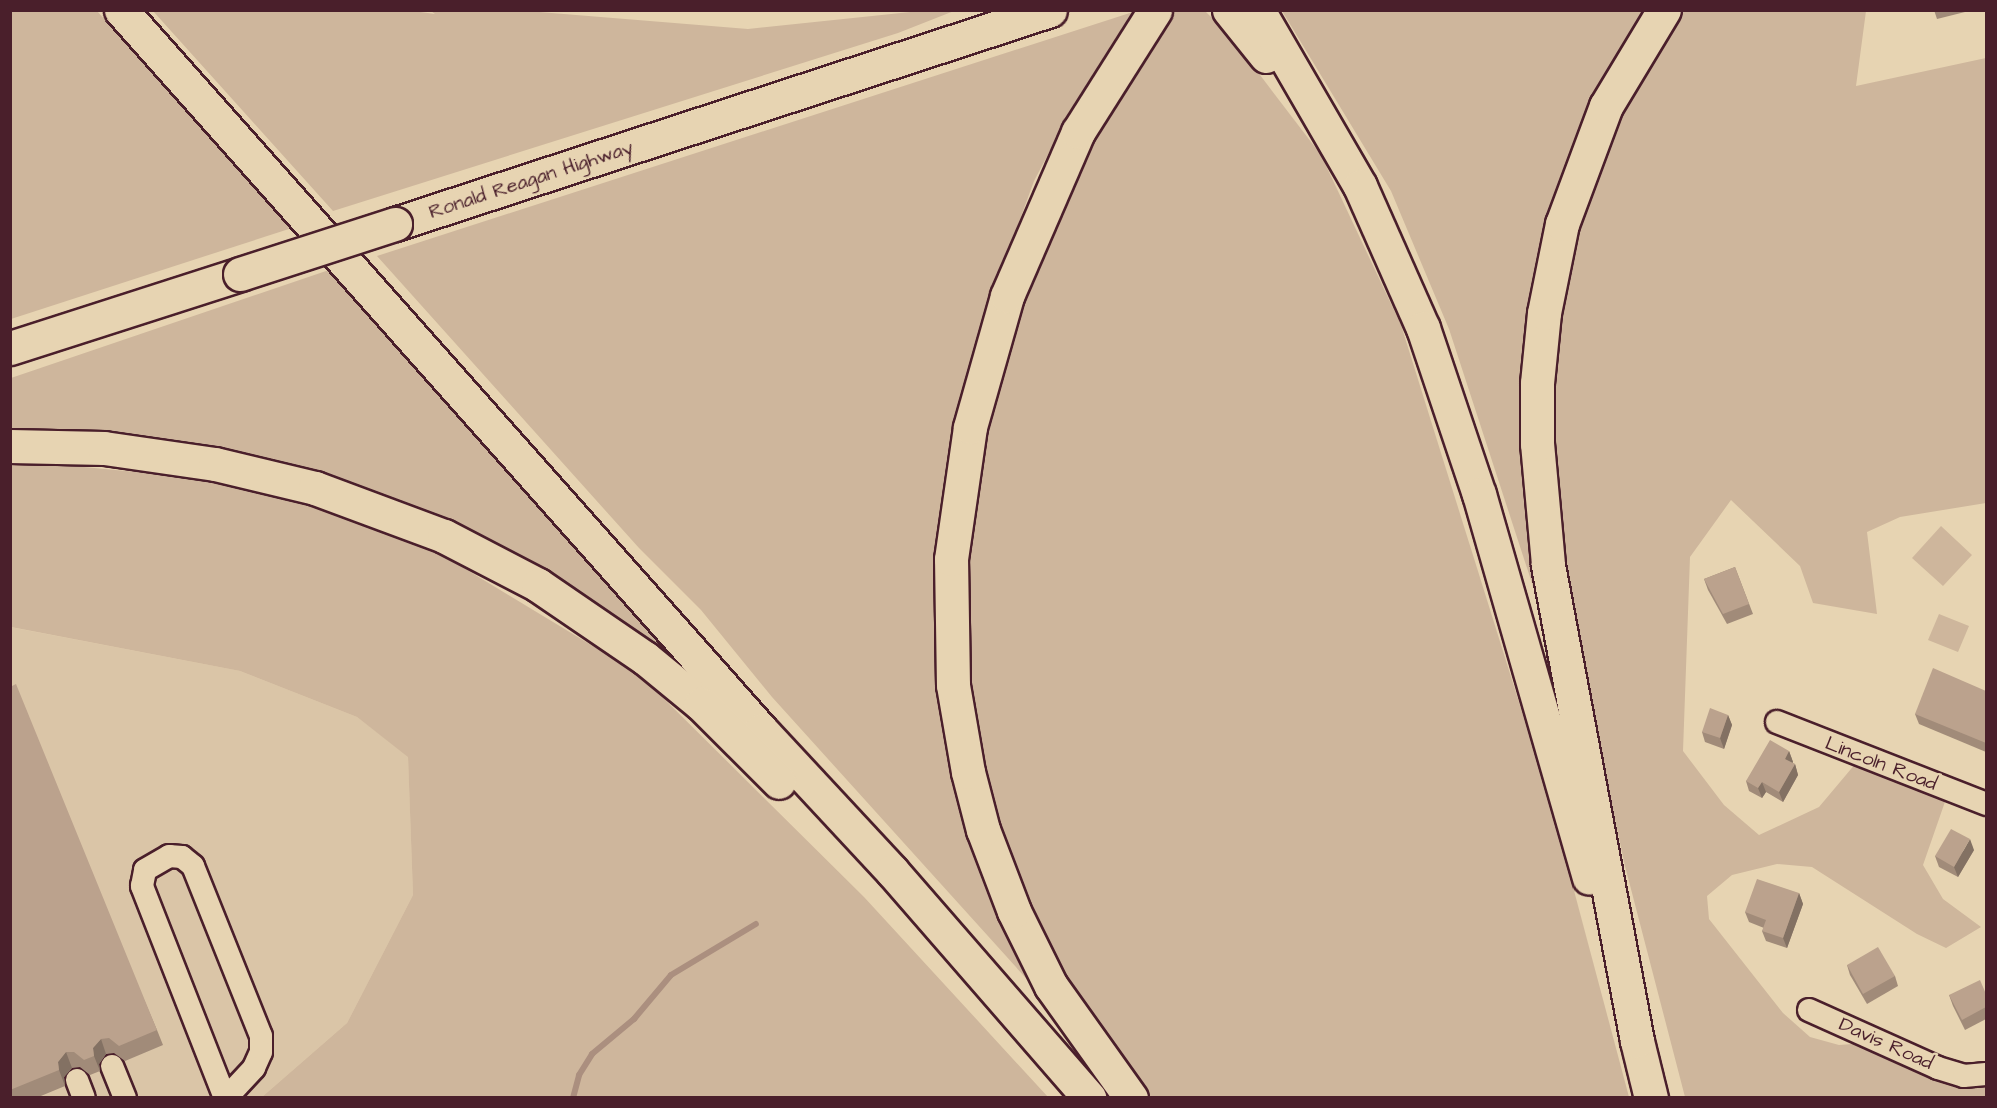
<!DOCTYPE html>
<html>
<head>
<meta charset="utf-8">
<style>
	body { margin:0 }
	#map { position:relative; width:1997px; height:1108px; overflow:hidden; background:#e7d4b2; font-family:"Architects Daughter",sans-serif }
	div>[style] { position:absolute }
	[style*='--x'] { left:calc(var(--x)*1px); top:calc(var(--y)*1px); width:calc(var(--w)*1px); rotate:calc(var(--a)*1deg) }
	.built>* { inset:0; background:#dac5a7 }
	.green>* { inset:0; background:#ceb69c }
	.stream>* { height:6px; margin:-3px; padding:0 3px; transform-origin:3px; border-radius:3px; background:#ab8f7f }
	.roads { filter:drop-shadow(2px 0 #4a1f2b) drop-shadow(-2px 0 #4a1f2b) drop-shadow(0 2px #4a1f2b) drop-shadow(0 -2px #4a1f2b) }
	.minor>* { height:22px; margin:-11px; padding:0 11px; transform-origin:11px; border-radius:11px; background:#e7d4b2 }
	.highway>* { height:33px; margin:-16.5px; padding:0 16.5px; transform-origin:16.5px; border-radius:16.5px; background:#e7d4b2 }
	.bridges { filter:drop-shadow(2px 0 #4a1f2b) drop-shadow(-2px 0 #4a1f2b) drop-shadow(0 2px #4a1f2b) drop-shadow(0 -2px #4a1f2b) }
	.highway-bridge>* { height:33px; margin:-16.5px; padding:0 16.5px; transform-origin:16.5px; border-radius:16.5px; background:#e7d4b2 }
	.wall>* { inset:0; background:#a18b79 }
	.shaded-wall>* { inset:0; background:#837163 }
	.building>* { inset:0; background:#bba28d }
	span { translate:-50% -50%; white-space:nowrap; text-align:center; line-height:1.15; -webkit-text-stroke:4.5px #e7d4b2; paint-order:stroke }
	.street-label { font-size:20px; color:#4a1f2b }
	.frame { position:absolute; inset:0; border:12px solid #4a1f2b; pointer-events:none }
</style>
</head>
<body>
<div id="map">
	<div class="built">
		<i style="clip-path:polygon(10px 627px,240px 671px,357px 717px,408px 756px,413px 895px,347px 1023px,262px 1097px,11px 1097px)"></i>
	</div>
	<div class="green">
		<i style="clip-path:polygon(10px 11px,97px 11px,292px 228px,11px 319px)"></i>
		<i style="clip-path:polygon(413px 11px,435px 14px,431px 11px,527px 11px,748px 29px,920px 11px,954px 11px,898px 33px,333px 211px,153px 11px)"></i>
		<i style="clip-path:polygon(1136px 11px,1064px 124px,1034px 181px,982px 323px,960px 414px,935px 546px,940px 673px,1052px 1007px,772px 697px,701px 610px,639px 548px,377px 256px)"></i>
		<i style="clip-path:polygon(1170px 11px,1205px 11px,1231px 37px,1321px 155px,1401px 325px,1552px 808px,1629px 1097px,1148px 1097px,1054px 966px,988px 804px,973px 732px,964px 565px,991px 384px,1083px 143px)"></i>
		<i style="clip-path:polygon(1282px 11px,1648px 11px,1550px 218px,1543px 617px,1449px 329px,1391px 191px)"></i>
		<i style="clip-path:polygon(1679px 11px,1866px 11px,1856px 86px,1986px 58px,1986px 503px,1900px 517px,1867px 532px,1877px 614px,1813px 603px,1800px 566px,1731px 500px,1690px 557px,1683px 751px,1724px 805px,1759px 835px,1819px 807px,1856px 763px,1947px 796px,1923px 865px,1943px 899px,1981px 927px,1946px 948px,1917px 934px,1812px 867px,1777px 864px,1732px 875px,1707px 896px,1709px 919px,1783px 1013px,1810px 1037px,1839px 1045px,1866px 1043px,1986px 1080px,1986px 1097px,1685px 1097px,1625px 866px,1572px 620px,1554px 499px,1551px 383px,1568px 266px,1594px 170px,1624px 103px)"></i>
		<i style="clip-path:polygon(329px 270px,582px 551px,695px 681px,623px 623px,427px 512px,278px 461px,136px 438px,11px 432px,11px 378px)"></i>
		<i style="clip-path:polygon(10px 460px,231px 481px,421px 542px,639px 674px,864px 897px,1048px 1097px,262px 1097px,347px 1023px,413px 895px,408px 757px,357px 717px,240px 671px,11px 627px)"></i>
		<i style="clip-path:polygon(1941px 526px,1972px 555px,1943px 586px,1912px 558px)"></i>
		<i style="clip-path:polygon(1939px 614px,1969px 626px,1958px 652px,1928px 640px)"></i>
	</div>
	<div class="stream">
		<i style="--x:573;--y:1098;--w:24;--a:-75"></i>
		<i style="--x:579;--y:1075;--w:25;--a:-58"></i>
		<i style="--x:592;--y:1054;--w:55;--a:-39.8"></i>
		<i style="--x:634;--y:1019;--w:57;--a:-49.9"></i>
		<i style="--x:671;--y:975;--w:99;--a:-31"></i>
	</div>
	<div class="roads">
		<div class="minor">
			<i style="--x:1777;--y:722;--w:225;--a:21.4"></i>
			<i style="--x:1809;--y:1010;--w:141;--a:24.2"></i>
			<i style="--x:1938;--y:1068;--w:27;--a:17"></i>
			<i style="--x:1964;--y:1076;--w:22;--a:-5"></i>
			<i style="--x:112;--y:1066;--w:35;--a:68"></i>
			<i style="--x:77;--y:1080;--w:19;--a:69"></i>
			<i style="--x:225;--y:1098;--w:228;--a:-111.4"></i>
			<i style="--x:142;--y:886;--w:16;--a:-79"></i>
			<i style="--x:145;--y:870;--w:28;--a:-30"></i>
			<i style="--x:169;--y:856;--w:13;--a:4"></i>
			<i style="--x:182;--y:857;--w:14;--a:39"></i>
			<i style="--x:193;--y:866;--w:183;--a:68.2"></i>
			<i style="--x:261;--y:1036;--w:16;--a:90"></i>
			<i style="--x:261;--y:1052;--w:17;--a:114"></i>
			<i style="--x:254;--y:1068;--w:41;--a:133"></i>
		</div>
		<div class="highway">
			<i style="--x:121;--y:10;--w:963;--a:48.37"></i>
			<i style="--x:761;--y:730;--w:192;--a:47.1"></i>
			<i style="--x:892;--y:871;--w:301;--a:49"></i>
			<i style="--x:1229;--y:10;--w:59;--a:51.2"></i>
			<i style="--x:1258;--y:10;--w:203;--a:59.9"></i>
			<i style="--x:1360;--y:186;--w:155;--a:66.1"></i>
			<i style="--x:1423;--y:328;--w:175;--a:71.4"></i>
			<i style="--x:1479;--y:494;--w:399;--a:74"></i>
			<i style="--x:395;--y:224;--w:689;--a:-18.09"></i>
			<i style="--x:10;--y:348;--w:242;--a:-17.8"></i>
			<i style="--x:10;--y:446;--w:94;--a:1.2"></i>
			<i style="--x:104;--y:448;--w:112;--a:8.2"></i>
			<i style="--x:215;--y:464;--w:103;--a:13.5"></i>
			<i style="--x:315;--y:488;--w:138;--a:20.4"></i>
			<i style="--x:444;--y:536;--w:106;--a:27.5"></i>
			<i style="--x:538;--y:585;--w:130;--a:34.3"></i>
			<i style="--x:645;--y:658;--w:72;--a:39.4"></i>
			<i style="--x:701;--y:704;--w:110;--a:45"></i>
			<i style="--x:1131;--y:1098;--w:138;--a:-125.5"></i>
			<i style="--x:1051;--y:986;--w:84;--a:-116.3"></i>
			<i style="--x:1014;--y:911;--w:87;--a:-110.9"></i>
			<i style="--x:983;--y:830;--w:60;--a:-104.5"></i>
			<i style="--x:968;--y:772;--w:88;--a:-99.8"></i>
			<i style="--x:953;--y:685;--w:126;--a:-90.9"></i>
			<i style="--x:951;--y:559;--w:133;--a:-81.8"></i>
			<i style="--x:970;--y:427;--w:136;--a:-74.2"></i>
			<i style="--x:1007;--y:296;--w:179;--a:-66.6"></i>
			<i style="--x:1078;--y:132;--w:144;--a:-57.7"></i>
			<i style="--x:1651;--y:1098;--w:59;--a:-103.8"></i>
			<i style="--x:1637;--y:1041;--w:485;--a:-100.6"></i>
			<i style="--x:1548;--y:564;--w:121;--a:-95.2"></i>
			<i style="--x:1537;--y:444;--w:61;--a:-90"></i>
			<i style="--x:1537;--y:383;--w:70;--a:-84.3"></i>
			<i style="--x:1544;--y:313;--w:91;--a:-78.6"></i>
			<i style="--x:1562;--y:224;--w:126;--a:-69.6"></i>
			<i style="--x:1606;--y:106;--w:112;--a:-58.9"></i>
		</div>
	</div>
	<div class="bridges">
		<div class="highway-bridge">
			<i style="--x:240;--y:274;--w:163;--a:-17.9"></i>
		</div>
	</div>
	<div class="wall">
		<i style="clip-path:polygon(1934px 10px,1973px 10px,1937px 19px)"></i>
		<i style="clip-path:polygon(1735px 567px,1753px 614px,1727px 624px,1708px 590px,1704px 579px)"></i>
		<i style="clip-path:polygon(10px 687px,157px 1030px,163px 1045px,125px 1061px,114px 1053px,106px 1054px,99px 1064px,100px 1071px,90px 1075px,80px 1067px,72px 1068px,64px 1077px,65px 1086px,36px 1098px,10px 1098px)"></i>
		<i style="clip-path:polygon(1986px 691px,1986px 752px,1919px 724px,1915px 714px)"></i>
		<i style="clip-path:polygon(1728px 715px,1732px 725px,1724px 749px,1705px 742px,1702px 732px)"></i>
		<i style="clip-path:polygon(1789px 751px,1793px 762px,1792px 763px,1795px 764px,1798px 775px,1783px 802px,1766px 792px,1762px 798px,1749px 791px,1746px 781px)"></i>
		<i style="clip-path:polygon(1974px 850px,1958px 877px,1939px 867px,1935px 856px)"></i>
		<i style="clip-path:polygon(1799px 893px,1803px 904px,1787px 948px,1766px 941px,1762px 931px,1764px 928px,1749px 922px,1745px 912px)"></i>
		<i style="clip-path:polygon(1847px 965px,1895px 976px,1898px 986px,1867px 1004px,1850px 975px)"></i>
		<i style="clip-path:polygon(1986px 994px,1986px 1019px,1965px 1030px,1953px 1006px,1949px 995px)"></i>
	</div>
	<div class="shaded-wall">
		<i style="clip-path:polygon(1728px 715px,1732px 725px,1724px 749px,1720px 738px)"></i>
		<i style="clip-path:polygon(1789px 751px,1793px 762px,1789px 769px,1785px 759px)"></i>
		<i style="clip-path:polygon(1795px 764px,1798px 775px,1783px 802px,1779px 792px)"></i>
		<i style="clip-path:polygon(1762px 782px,1766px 792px,1762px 798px,1758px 788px)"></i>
		<i style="clip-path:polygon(1970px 839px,1974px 850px,1958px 877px,1954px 867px)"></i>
		<i style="clip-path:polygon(1799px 893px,1803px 904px,1787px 948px,1783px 938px)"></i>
		<i style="clip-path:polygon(101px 1039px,106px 1054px,99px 1064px,100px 1071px,94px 1056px,93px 1048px)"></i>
		<i style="clip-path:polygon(66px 1052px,72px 1068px,64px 1077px,65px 1086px,59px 1070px,58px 1062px)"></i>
	</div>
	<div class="building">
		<i style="clip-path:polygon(1735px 567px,1749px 604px,1723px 614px,1704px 579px)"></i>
		<i style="clip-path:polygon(1933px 668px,1986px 691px,1986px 743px,1915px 714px)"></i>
		<i style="clip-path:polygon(16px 684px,157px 1030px,119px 1046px,109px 1038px,101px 1039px,93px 1048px,94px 1056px,84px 1060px,74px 1052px,66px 1052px,58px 1062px,59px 1070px,10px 1090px,10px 687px)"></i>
		<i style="clip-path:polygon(1710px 708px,1728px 715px,1720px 738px,1702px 732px)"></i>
		<i style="clip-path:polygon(1770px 740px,1789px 751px,1785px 759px,1795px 764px,1779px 792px,1762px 782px,1758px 788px,1746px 781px)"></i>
		<i style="clip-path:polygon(1951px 829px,1970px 839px,1954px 867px,1935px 856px)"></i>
		<i style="clip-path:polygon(1757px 879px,1799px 893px,1783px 938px,1762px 931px,1766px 920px,1745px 912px)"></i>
		<i style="clip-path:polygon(1878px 947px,1895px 976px,1863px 994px,1847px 965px)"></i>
		<i style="clip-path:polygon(1980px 980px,1986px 994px,1986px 1007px,1962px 1020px,1949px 995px)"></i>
	</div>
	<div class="street-label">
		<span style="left:531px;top:180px;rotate:-18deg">Ronald Reagan Highway</span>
		<span style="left:1881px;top:764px;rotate:21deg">Lincoln Road</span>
		<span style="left:1886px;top:1044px;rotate:24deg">Davis Road</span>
	</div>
	<div class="frame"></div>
</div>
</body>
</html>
